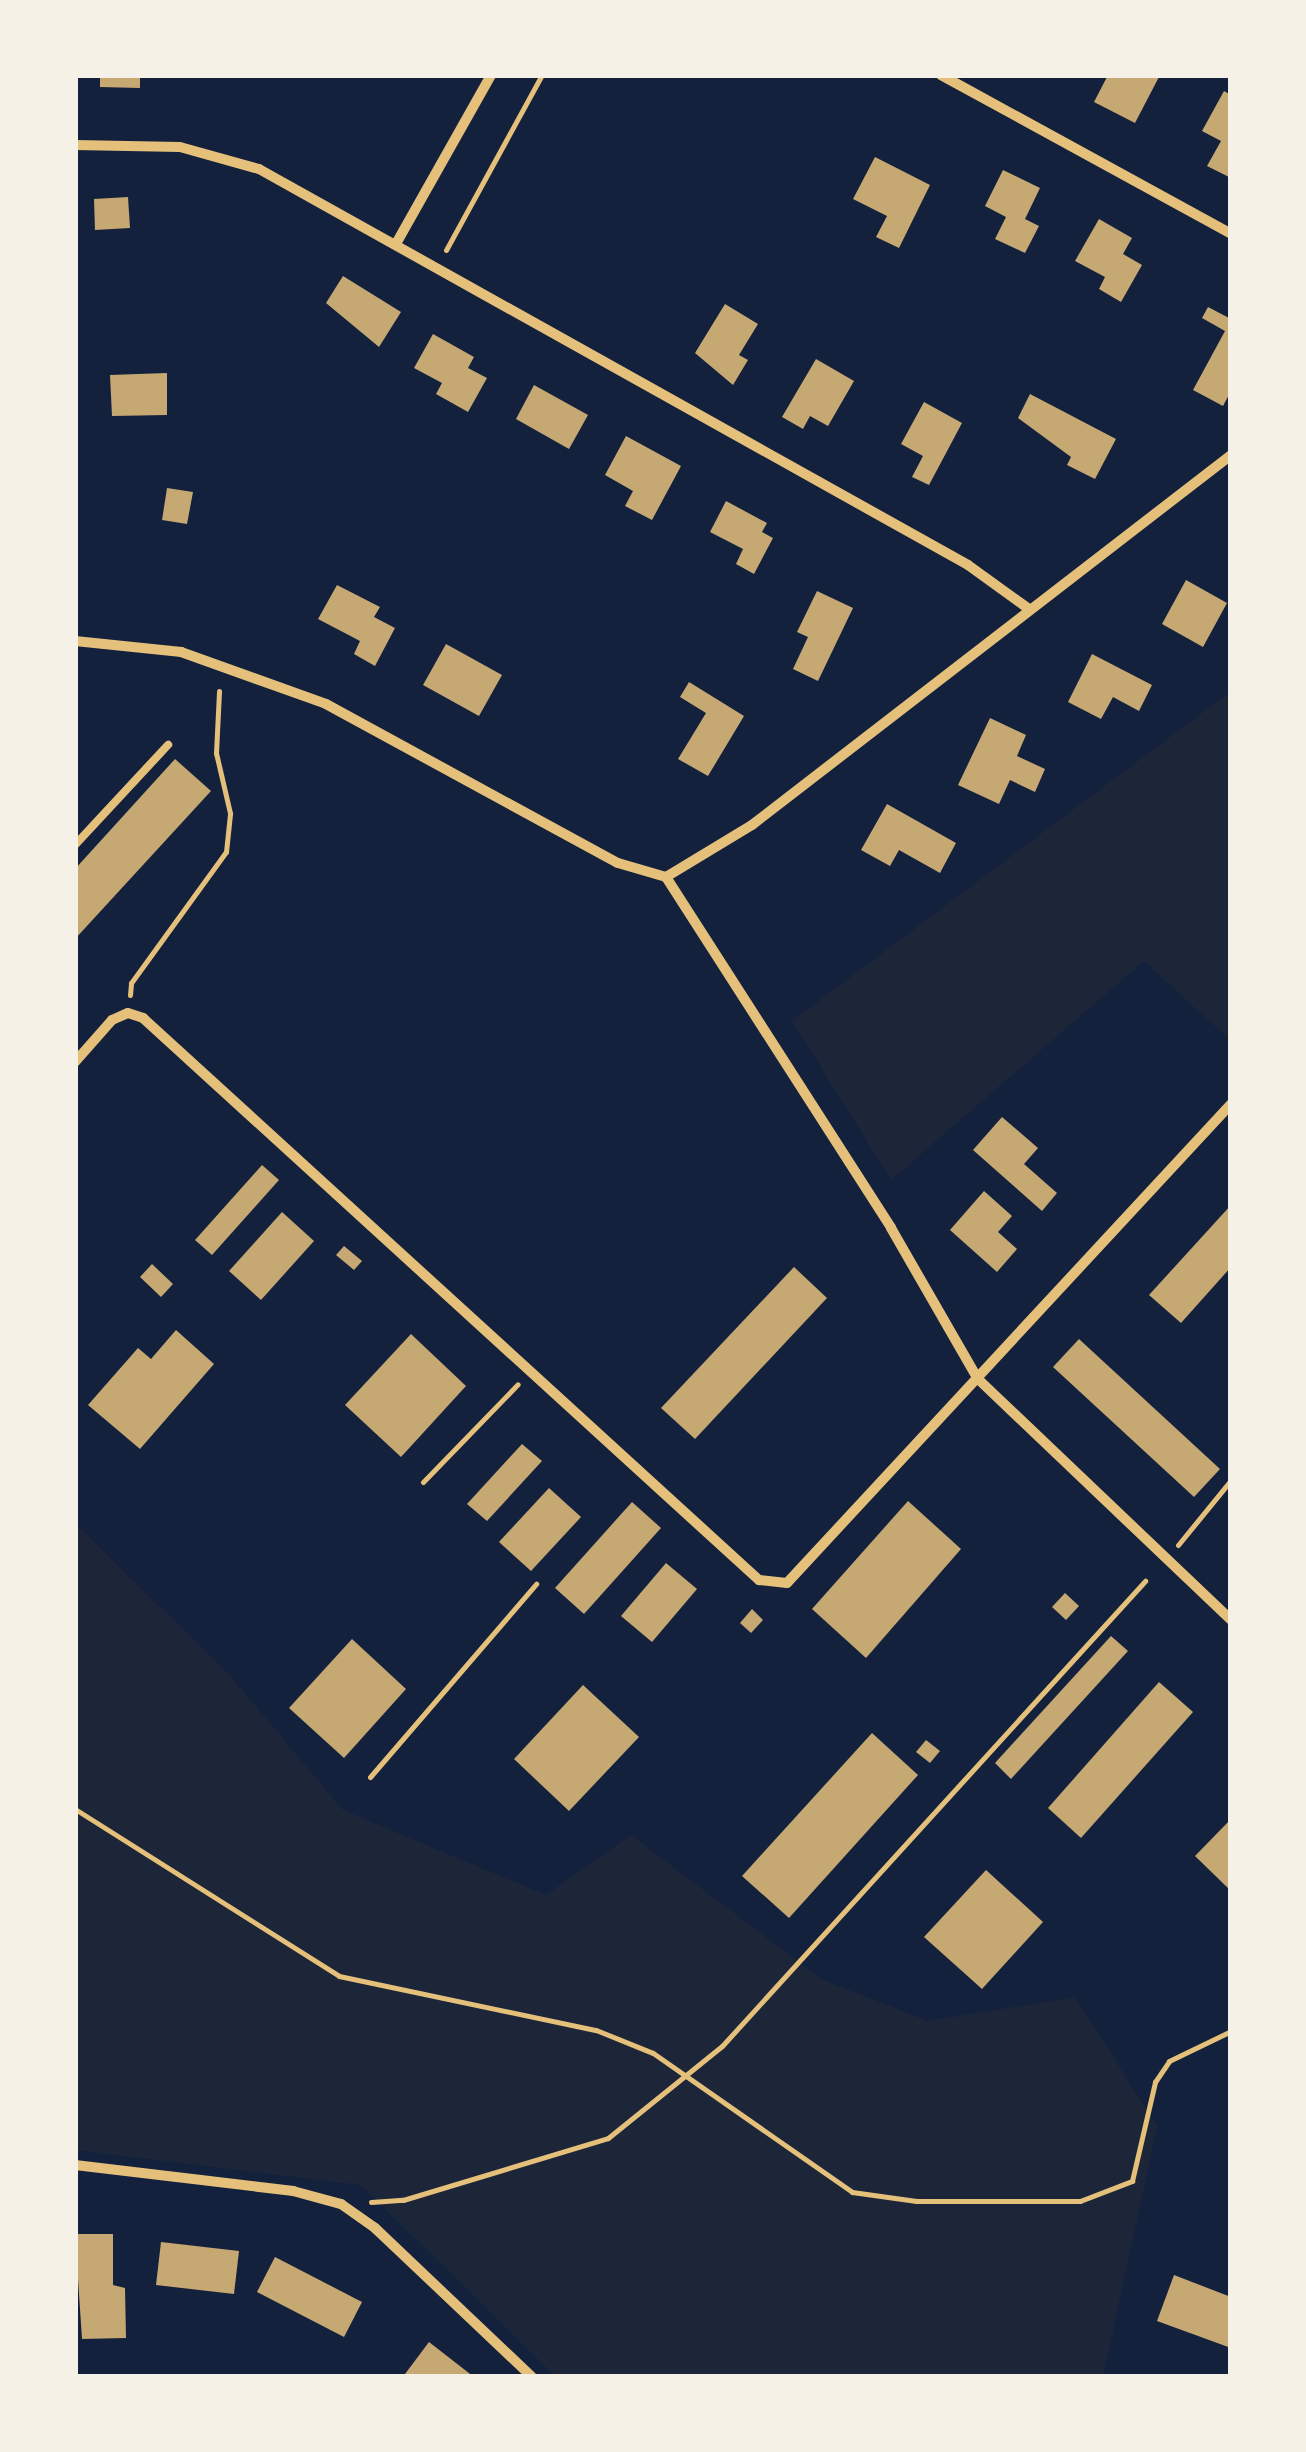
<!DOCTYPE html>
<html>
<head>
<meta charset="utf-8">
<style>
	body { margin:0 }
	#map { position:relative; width:1306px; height:2452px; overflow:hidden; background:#14213d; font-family:Karla,sans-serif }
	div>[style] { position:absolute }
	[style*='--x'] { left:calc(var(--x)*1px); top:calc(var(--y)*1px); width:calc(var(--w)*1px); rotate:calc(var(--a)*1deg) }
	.green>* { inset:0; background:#1d2539 }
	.building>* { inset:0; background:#c6a872 }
	.path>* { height:5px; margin:-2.5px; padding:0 2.5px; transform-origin:2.5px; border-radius:2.5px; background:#e5c07b }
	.service>* { height:8px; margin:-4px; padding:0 4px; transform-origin:4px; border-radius:4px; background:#e5c07b }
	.minor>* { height:10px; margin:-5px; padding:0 5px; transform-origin:5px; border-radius:5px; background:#e5c07b }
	span { translate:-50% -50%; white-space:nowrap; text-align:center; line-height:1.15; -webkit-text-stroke:10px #f6f1e7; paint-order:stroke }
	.frame { position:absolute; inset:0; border:78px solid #f6f1e7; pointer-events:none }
</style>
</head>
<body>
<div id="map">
	<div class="green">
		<i style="clip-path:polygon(1231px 691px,1231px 1041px,1144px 961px,891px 1180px,792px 1021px)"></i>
		<i style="clip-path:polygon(75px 1523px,232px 1678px,343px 1810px,546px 1895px,631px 1835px,821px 1979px,928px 2021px,1075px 1997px,1157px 2126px,1103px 2377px,556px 2377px,361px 2185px,75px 2150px)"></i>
	</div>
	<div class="building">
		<i style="clip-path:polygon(100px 75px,140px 75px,140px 88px,100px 87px)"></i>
		<i style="clip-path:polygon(1108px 75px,1160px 75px,1135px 123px,1094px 102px)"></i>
		<i style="clip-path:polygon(1224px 91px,1231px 95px,1229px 177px,1207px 166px,1221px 141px,1202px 131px)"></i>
		<i style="clip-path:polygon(875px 157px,930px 185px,899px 248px,876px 237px,887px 216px,853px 199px)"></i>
		<i style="clip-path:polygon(1003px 170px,1040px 188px,1025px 219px,1039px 226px,1025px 253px,995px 239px,1006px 217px,985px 206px)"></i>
		<i style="clip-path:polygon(128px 197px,130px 228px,95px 230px,94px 199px)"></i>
		<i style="clip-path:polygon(1099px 219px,1132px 238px,1123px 254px,1142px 265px,1121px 302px,1099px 289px,1105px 277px,1075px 261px)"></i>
		<i style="clip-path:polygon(343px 276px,401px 312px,379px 347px,326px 303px)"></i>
		<i style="clip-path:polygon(725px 304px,758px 324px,739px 355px,748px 360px,733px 385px,695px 353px)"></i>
		<i style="clip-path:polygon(1208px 307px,1231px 319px,1231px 391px,1223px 406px,1193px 390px,1225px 331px,1202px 318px)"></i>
		<i style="clip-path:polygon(433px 334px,474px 357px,468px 368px,487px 378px,468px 412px,436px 394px,442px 383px,414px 368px)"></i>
		<i style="clip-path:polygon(816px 359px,854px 381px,828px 426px,810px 416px,803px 429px,782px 417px)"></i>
		<i style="clip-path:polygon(167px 373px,167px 415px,112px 416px,110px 375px)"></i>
		<i style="clip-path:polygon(534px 385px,588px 415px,569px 449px,516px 419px)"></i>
		<i style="clip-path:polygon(1030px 394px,1116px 439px,1095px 479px,1067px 465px,1071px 457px,1018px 418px)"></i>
		<i style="clip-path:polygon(924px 402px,962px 423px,929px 485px,912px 477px,923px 456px,901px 444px)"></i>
		<i style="clip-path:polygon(626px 436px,681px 466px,652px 520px,625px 506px,633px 491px,605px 475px)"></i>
		<i style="clip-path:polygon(167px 488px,193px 492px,187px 524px,162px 520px)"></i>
		<i style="clip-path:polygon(726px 501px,767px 523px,762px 532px,773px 538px,754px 574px,736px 564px,743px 549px,710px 532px)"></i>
		<i style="clip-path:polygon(1186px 580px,1227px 603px,1203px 647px,1162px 624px)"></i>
		<i style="clip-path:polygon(337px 585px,380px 607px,374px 617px,395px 628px,375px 666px,354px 654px,360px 641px,318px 619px)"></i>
		<i style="clip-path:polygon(817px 591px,853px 608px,818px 681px,793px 669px,808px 637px,797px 632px)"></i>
		<i style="clip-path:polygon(446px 644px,502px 675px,479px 716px,423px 685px)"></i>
		<i style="clip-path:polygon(1092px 654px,1152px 685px,1139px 711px,1113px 697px,1101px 719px,1068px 702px)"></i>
		<i style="clip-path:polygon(689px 682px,744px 716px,708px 776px,678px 759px,706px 713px,680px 697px)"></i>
		<i style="clip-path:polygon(990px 718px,1026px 735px,1017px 756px,1045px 769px,1035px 792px,1010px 780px,999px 804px,958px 785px)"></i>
		<i style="clip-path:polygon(175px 759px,211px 791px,75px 939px,75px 869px)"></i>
		<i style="clip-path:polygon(887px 804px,956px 843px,940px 873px,899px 850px,890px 866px,861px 850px)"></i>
		<i style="clip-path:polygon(1002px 1117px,1038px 1148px,1024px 1164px,1057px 1193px,1042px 1211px,973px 1150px)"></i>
		<i style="clip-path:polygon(262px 1165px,279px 1180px,212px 1255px,195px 1240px)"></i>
		<i style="clip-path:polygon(984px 1191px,1012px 1216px,998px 1232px,1017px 1249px,997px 1272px,950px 1230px)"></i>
		<i style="clip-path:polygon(1231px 1205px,1231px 1267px,1181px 1323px,1149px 1295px)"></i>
		<i style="clip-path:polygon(282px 1212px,314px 1241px,261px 1300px,229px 1271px)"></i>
		<i style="clip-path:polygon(344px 1246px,362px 1261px,354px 1270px,336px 1255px)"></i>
		<i style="clip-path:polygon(152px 1264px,173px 1284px,161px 1297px,140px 1277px)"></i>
		<i style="clip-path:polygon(794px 1267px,827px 1298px,695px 1439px,661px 1408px)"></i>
		<i style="clip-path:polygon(176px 1330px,214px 1364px,140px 1449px,88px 1405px,138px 1348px,151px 1359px)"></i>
		<i style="clip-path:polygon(411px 1334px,466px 1386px,401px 1457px,345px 1405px)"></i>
		<i style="clip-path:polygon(1079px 1339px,1220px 1469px,1194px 1497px,1053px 1367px)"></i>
		<i style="clip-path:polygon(522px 1444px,542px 1461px,487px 1521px,467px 1504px)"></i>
		<i style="clip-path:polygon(549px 1488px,581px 1517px,531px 1571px,499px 1542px)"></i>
		<i style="clip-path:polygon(908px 1501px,961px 1549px,866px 1658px,812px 1609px)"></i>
		<i style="clip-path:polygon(632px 1502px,661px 1528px,584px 1614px,555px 1588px)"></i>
		<i style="clip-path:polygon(666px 1563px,697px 1589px,652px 1642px,621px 1616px)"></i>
		<i style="clip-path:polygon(1065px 1593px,1079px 1606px,1066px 1620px,1052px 1607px)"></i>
		<i style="clip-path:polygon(752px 1609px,763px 1620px,751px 1633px,740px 1623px)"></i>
		<i style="clip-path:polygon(1111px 1636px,1128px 1651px,1011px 1779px,995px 1763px)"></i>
		<i style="clip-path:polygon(352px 1639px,406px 1689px,344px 1758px,289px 1708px)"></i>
		<i style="clip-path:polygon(1159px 1682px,1193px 1712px,1081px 1838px,1048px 1808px)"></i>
		<i style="clip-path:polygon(583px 1685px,639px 1737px,569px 1811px,514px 1759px)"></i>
		<i style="clip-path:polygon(872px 1733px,918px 1775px,789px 1918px,742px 1876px)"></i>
		<i style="clip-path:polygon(926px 1740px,940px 1751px,930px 1763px,916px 1752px)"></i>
		<i style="clip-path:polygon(1231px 1819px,1231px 1891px,1195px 1856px)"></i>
		<i style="clip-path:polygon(986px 1870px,1043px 1922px,982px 1989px,924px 1937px)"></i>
		<i style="clip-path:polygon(75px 2234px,113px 2234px,113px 2285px,125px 2288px,126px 2338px,82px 2339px)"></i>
		<i style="clip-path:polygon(161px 2242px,239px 2251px,234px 2294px,156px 2285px)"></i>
		<i style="clip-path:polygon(275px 2257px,362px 2302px,344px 2337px,257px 2292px)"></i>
		<i style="clip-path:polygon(1174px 2275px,1231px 2297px,1231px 2348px,1157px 2321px)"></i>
		<i style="clip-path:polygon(429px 2342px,474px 2377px,405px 2374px)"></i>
	</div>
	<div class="path">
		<i style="--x:446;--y:250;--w:200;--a:-61.3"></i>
		<i style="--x:130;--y:995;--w:12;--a:-85"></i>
		<i style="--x:131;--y:983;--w:162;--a:-54.1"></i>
		<i style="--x:226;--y:852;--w:39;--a:-84"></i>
		<i style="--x:230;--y:813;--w:62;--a:-103.1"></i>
		<i style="--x:216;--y:753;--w:62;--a:-87.2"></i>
		<i style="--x:423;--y:1482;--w:136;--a:-45.9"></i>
		<i style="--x:1178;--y:1545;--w:84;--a:-50.8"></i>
		<i style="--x:370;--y:1777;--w:255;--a:-49.3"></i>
		<i style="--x:75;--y:1809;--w:312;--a:32.3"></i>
		<i style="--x:339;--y:1976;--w:263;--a:11.9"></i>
		<i style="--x:596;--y:2030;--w:61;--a:22"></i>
		<i style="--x:653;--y:2053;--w:243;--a:34.9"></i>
		<i style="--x:852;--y:2192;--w:65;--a:8"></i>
		<i style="--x:916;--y:2201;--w:164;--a:0"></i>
		<i style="--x:1080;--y:2201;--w:56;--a:-21"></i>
		<i style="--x:1132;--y:2181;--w:102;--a:-76.9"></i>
		<i style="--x:1155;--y:2082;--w:25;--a:-56"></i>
		<i style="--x:1169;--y:2061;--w:69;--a:-25.8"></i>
		<i style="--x:371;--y:2202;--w:32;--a:-4"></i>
		<i style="--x:403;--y:2200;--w:214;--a:-16.8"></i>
		<i style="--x:608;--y:2138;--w:146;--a:-38.9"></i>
		<i style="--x:722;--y:2046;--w:629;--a:-47.71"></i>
	</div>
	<div class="service">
		<i style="--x:75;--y:845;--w:137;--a:-47.1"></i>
	</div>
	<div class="minor">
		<i style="--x:941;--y:75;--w:331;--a:28.7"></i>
		<i style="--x:75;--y:145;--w:105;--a:1.1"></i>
		<i style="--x:180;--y:147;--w:82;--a:15.6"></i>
		<i style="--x:259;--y:169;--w:812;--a:29.18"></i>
		<i style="--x:968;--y:565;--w:75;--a:35.8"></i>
		<i style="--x:397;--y:242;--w:192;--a:-60.6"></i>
		<i style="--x:75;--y:641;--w:107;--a:5.9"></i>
		<i style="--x:181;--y:652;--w:154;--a:19.7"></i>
		<i style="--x:326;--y:704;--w:332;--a:28.6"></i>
		<i style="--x:618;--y:863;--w:50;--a:16.3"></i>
		<i style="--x:666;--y:877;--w:417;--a:57.3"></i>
		<i style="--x:891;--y:1228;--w:174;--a:60.1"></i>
		<i style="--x:978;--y:1379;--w:349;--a:43.6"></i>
		<i style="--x:666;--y:877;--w:100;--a:-31.2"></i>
		<i style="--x:752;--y:825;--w:605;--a:-37.68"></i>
		<i style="--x:75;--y:1062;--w:56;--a:-48.6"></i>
		<i style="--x:112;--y:1020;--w:17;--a:-24"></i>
		<i style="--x:128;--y:1013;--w:16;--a:18"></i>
		<i style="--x:143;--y:1018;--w:834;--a:42.38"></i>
		<i style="--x:759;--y:1580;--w:28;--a:6"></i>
		<i style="--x:787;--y:1583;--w:653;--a:-47.17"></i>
		<i style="--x:75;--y:2165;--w:220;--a:6.8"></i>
		<i style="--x:293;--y:2191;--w:50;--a:15.2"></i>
		<i style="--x:341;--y:2204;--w:42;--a:35.2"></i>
		<i style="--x:375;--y:2228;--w:216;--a:43.5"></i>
	</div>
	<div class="frame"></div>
</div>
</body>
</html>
